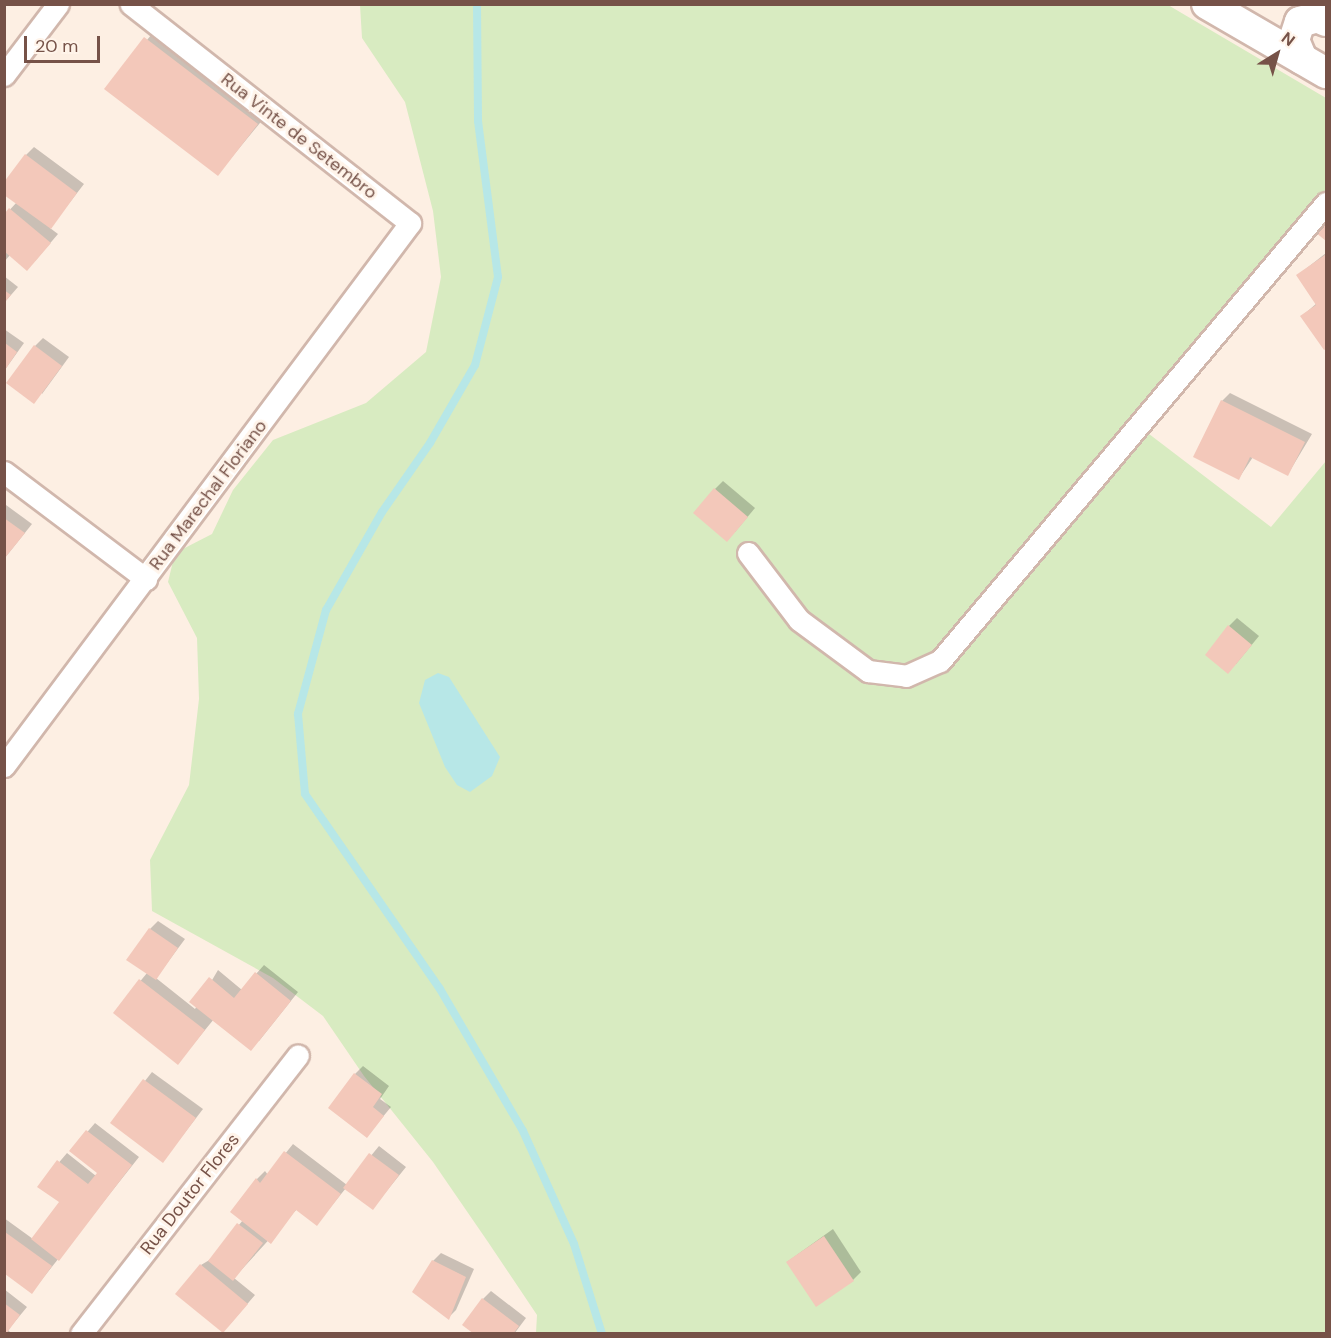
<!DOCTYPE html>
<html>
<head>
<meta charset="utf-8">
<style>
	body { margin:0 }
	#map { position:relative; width:1331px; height:1338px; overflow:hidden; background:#fdefe3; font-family:"DM Sans",sans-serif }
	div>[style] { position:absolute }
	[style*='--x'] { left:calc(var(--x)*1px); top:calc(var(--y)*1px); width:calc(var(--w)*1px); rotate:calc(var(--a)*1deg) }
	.green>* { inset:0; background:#d8ebc1 }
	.water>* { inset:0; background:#b7e7e7 }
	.shadow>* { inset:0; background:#0003 }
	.stream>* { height:8px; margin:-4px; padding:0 4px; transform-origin:4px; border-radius:4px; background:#b7e7e7 }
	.building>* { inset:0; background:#f3c8ba }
	.roads { filter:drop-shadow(2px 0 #d1b7ac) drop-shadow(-2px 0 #d1b7ac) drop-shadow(0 2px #d1b7ac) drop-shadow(0 -2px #d1b7ac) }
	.street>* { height:21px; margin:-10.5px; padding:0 10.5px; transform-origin:10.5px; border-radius:10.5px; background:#fff }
	.secondary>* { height:30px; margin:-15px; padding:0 15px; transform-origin:15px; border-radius:15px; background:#fff }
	span { translate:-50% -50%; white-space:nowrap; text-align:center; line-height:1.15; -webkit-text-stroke:6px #fff4ea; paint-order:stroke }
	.street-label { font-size:18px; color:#765248 }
	.frame { position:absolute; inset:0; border:6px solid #765248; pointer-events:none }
	.north { position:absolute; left:1247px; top:24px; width:60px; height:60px; -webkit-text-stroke:4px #fff4ea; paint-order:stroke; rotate:37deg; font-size:16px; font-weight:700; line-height:24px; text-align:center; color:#765248 }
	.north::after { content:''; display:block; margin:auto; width:21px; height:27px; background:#765248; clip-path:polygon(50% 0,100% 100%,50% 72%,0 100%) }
	.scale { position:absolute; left:24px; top:36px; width:76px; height:27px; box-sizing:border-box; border:3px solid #765248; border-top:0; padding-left:8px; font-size:18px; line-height:21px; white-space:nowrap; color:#765248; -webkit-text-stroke:4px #fff4ea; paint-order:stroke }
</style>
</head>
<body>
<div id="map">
	<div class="green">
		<i style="clip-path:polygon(360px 5px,1168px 5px,1326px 98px,1326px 189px,1132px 421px,1271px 527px,1326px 461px,1326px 1333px,536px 1333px,537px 1315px,488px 1242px,433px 1162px,364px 1076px,323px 1016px,273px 978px,152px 911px,150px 860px,189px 785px,199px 699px,197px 638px,168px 582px,175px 553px,212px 534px,233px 490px,273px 440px,366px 403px,426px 352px,441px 277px,433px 211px,405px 102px,362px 38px)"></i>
	</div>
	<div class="water">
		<i style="clip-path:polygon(438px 673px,449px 677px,500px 757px,492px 776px,470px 792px,457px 785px,445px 767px,419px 703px,425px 680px)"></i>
	</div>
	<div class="shadow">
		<i style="clip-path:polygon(162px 22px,273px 107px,218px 174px,106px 89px)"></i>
		<i style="clip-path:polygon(34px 147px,84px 184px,50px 228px,58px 234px,35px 261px,10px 255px,4px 262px,4px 216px,17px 202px,26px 155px)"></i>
		<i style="clip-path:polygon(1326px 253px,1326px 347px,1325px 348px,1302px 316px,1317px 303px,1298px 275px)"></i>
		<i style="clip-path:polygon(4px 276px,18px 287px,4px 303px)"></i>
		<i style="clip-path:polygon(4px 329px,24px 343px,4px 371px)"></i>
		<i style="clip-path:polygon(43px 338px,69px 357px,42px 394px,35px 346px)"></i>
		<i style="clip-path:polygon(1230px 393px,1312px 434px,1288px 474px,1253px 457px,1239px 478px,1222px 401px)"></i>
		<i style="clip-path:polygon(723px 481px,755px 508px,735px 532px,715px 489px)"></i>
		<i style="clip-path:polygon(6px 505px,32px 524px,4px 559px,4px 507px)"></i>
		<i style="clip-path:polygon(1237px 618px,1259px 636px,1236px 664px,1229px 626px)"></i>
		<i style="clip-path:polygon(158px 921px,185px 939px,156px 978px,195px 1009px,218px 970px,242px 990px,264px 965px,298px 992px,259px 1041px,214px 1019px,178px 1063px,115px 1012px,147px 973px,150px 929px)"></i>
		<i style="clip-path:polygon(363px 1066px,389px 1086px,380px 1099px,391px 1107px,367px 1136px,355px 1074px)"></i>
		<i style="clip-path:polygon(152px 1072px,203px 1109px,163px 1161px,112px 1123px)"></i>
		<i style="clip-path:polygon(95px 1123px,139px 1157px,32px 1292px,7px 1273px,4px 1276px,4px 1218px,33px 1239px,62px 1202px,39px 1186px,67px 1153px,96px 1176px,99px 1172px,71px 1151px)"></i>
		<i style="clip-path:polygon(293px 1144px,347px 1185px,379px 1146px,406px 1167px,373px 1208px,346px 1188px,317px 1224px,297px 1209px,234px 1278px,255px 1295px,231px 1323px,201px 1265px,211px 1259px,243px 1220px,257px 1179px,265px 1171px,268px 1175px)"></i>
		<i style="clip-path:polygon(833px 1229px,861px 1272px,853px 1280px,787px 1262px)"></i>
		<i style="clip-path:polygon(441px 1253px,474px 1269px,456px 1310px,448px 1318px,433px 1261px)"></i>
		<i style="clip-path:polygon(4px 1289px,27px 1307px,8px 1330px,12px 1334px,4px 1334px)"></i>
		<i style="clip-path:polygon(491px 1291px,526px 1318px,514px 1334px,476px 1334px,483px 1299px)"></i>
	</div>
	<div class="stream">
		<i style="--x:477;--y:4;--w:117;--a:89.5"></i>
		<i style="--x:478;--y:121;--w:157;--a:82.7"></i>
		<i style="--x:498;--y:277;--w:91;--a:104.6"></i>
		<i style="--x:475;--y:365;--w:90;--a:120"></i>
		<i style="--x:430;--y:443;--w:84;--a:124.8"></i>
		<i style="--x:382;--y:512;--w:113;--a:119.7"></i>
		<i style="--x:326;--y:610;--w:108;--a:105.1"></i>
		<i style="--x:298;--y:714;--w:80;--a:85"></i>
		<i style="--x:305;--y:794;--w:237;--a:55.3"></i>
		<i style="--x:440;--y:989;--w:164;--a:59.7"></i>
		<i style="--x:523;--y:1131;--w:124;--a:65.7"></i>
		<i style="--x:574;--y:1244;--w:94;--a:72.7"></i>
	</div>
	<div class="building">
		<i style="clip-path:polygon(144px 37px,258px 124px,218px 176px,104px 89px)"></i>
		<i style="clip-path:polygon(25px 154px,77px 193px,51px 229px,4px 195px,4px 182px)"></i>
		<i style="clip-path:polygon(9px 208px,51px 243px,27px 271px,5px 252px,5px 213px)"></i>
		<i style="clip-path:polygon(1326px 218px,1326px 241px,1315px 232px)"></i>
		<i style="clip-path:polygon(1325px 255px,1326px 349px,1324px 350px,1300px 316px,1316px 305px,1296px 275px)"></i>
		<i style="clip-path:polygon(4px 290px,11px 295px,4px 303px)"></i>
		<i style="clip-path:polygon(5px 343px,17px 352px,5px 370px)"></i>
		<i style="clip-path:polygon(34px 345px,62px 366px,34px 404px,6px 383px)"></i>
		<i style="clip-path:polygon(1221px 400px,1305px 442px,1288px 476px,1250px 457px,1239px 480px,1193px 457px)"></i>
		<i style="clip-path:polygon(714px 488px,748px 517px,727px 542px,693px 513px)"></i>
		<i style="clip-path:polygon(4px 518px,25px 533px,4px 559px)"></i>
		<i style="clip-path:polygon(1228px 625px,1252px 645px,1228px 674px,1205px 655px)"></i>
		<i style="clip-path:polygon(149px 928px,178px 948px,156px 980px,126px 960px)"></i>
		<i style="clip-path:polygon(255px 972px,291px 1001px,251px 1051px,189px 1002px,209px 977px,234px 998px)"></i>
		<i style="clip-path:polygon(139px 979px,205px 1030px,178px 1065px,113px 1013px)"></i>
		<i style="clip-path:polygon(354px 1073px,382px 1094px,373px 1107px,384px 1116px,367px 1138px,328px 1108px)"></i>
		<i style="clip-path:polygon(143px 1079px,196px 1118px,163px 1163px,110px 1123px)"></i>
		<i style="clip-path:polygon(86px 1130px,132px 1165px,59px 1261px,31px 1239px,59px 1202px,37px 1187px,57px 1160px,88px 1184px,97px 1173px,69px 1151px)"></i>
		<i style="clip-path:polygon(284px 1151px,341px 1194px,317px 1226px,296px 1210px,271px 1244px,230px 1212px,256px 1178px,260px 1183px)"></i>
		<i style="clip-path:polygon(369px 1153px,399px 1175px,373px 1210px,343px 1188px)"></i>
		<i style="clip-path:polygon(237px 1223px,263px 1243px,233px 1281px,208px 1261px)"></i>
		<i style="clip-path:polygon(5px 1232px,52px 1266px,32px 1294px,5px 1274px)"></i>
		<i style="clip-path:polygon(824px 1236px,854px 1281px,816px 1307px,786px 1262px)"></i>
		<i style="clip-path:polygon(432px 1260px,466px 1277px,449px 1320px,412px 1292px)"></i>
		<i style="clip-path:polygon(200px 1264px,248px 1304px,223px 1333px,175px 1294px)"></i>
		<i style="clip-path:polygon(482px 1298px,519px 1326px,513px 1334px,474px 1334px,462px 1325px)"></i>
		<i style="clip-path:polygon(4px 1303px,20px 1315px,6px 1334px,4px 1334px)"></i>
	</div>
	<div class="roads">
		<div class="street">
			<i style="--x:4;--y:75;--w:89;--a:-52.7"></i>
			<i style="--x:4;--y:472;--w:178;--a:37"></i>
			<i style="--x:748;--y:553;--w:84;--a:52.7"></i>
			<i style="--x:799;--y:620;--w:86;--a:36.5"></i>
			<i style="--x:868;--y:671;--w:38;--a:7"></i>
			<i style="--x:906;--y:676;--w:37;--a:-24"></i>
			<i style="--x:940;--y:661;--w:599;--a:-49.88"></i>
			<i style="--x:4;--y:766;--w:678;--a:-53.21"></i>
			<i style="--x:410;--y:223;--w:355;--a:-141.9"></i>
			<i style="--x:81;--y:1334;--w:353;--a:-52.1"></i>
		</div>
		<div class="secondary">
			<i style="--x:1207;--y:4;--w:138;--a:30.1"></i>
			<i style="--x:1302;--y:59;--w:21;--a:-113"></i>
			<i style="--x:1294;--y:40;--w:19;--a:-72"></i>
			<i style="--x:1300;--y:22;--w:18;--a:-16"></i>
			<i style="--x:1317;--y:17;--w:10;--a:24"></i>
		</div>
	</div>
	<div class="street-label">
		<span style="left:299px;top:136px;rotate:38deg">Rua Vinte de Setembro</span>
		<span style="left:208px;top:495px;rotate:-53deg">Rua Marechal Floriano</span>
		<span style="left:190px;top:1194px;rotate:-52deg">Rua Doutor Flores</span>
	</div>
	<div class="frame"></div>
	<div class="north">N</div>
	<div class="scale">20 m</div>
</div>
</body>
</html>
